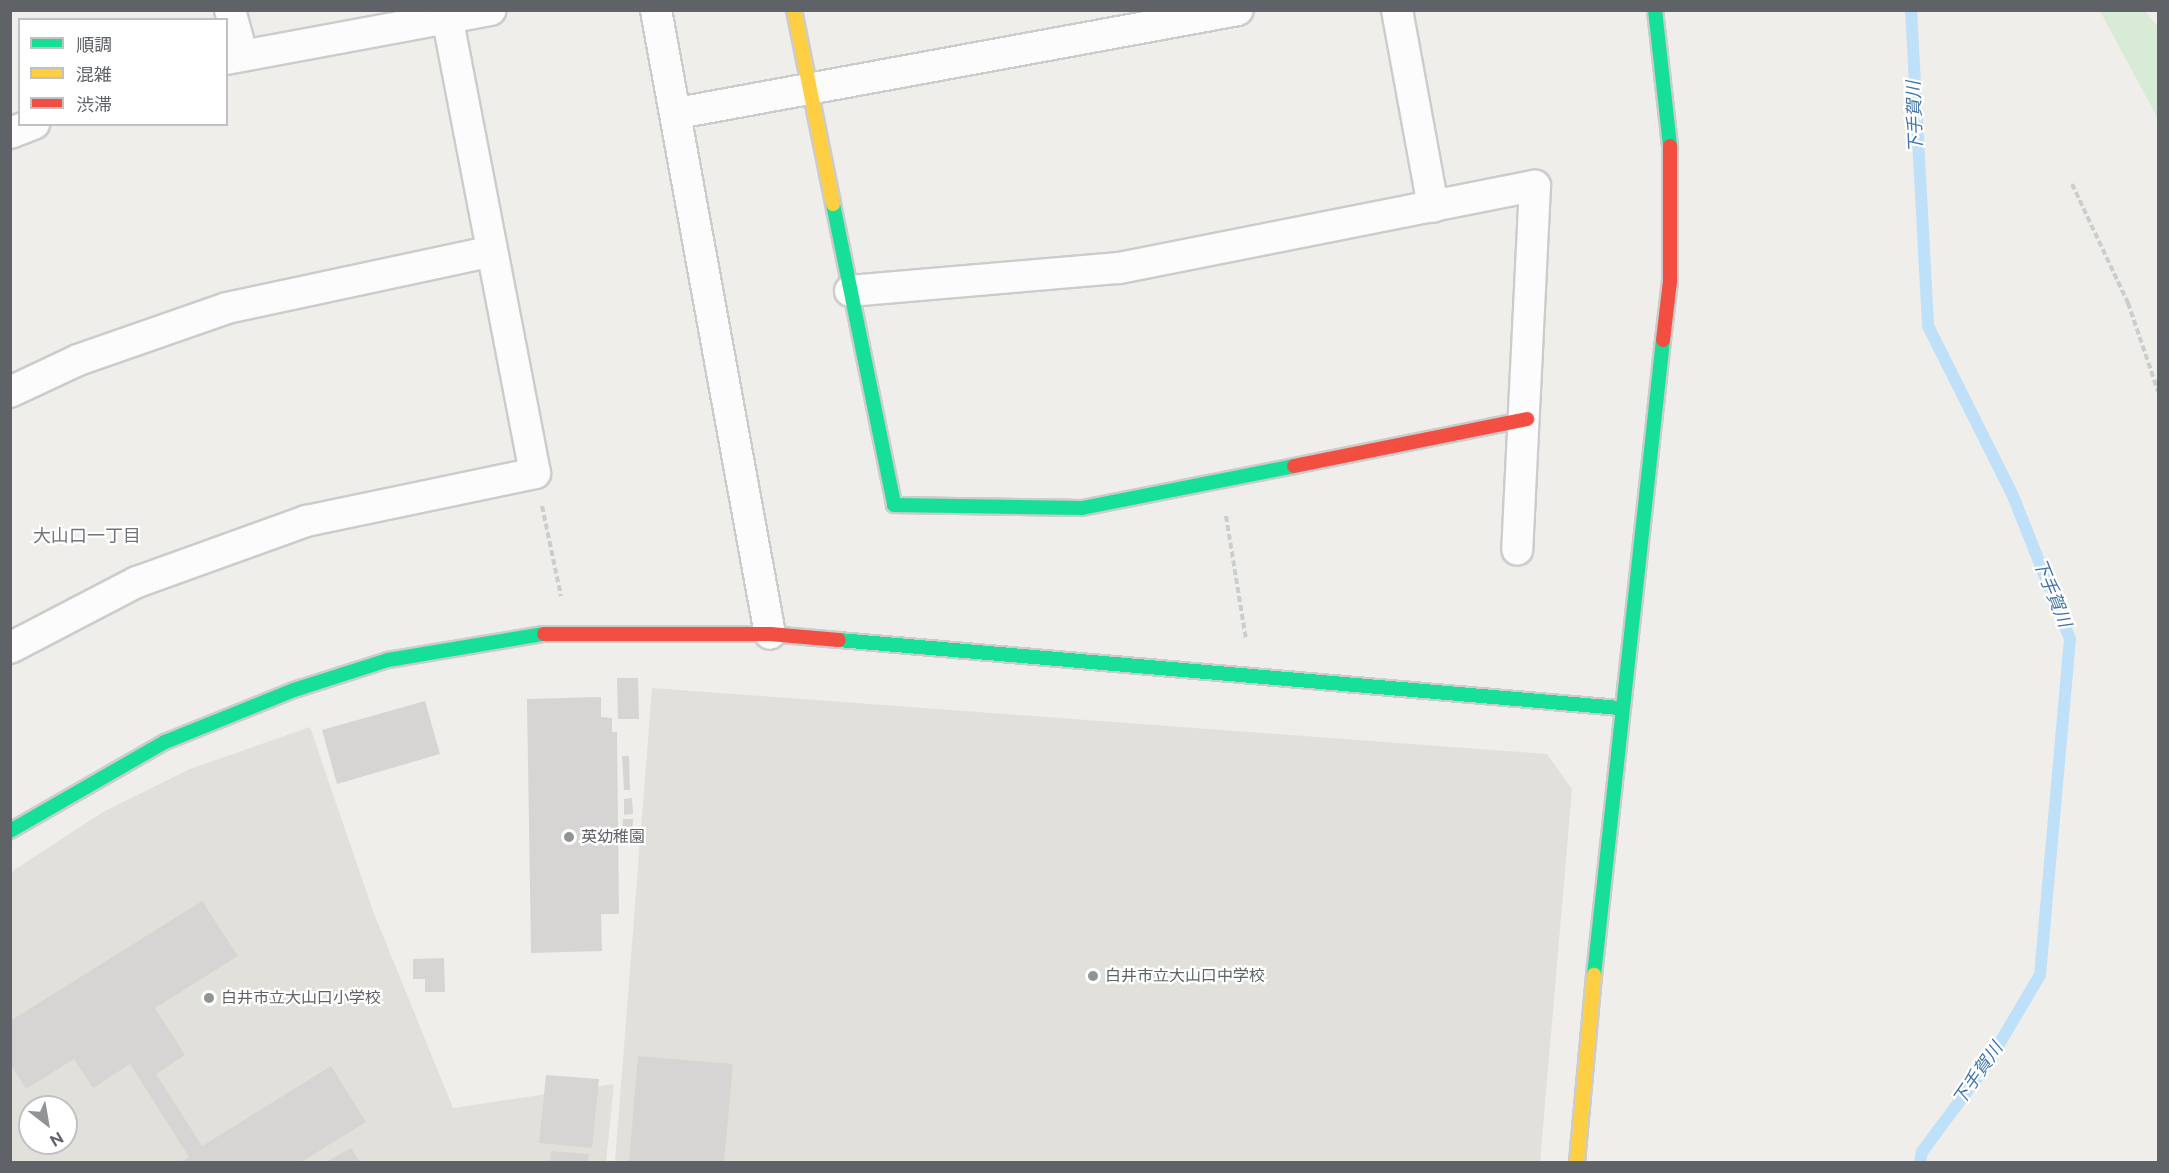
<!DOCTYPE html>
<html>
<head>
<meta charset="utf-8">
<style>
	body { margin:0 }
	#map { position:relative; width:2169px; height:1173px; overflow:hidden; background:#efeeea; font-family:Raleway,"Noto Sans JP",sans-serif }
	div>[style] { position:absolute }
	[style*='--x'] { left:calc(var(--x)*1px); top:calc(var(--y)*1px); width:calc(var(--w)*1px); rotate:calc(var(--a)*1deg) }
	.education>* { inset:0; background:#e2e0da }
	.green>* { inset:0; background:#d8ebd6 }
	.stream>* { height:12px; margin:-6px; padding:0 6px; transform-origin:6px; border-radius:6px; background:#bfe0f9 }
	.building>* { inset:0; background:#d6d5d3 }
	.path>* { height:4px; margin-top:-2px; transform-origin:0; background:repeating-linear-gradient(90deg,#cacfcc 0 6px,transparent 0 9px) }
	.roads { filter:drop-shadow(2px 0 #cbcccc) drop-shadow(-2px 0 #cbcccc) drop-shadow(0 2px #cbcccc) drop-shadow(0 -2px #cbcccc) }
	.street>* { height:30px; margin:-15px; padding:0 15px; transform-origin:15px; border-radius:15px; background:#fdfcfc }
	.fast>* { height:14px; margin:-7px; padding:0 7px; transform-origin:7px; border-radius:7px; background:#16e098 }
	.slow>* { height:14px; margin:-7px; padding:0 7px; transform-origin:7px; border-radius:7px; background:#ffcf43 }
	.jam>* { height:14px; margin:-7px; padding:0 7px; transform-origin:7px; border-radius:7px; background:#f24e42 }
	.dots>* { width:16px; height:16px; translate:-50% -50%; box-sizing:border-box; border:3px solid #fff; border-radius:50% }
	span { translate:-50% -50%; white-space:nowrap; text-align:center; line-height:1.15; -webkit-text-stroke:4.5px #fff; paint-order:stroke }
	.poi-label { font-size:16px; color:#5f6368 }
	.left { translate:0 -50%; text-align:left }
	.water-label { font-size:18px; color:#4174aa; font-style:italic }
	.neighbourhood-label { font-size:18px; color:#70757a }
	.frame { position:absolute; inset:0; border:12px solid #5f6368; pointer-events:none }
	.legend { position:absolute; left:18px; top:18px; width:210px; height:108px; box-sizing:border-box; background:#fff; border:2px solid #bfc1c3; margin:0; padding:8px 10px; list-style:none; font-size:18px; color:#5f6368 }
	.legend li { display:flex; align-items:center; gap:12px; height:30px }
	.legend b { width:30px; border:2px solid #bfc1c3 }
	.north { position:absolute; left:18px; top:1095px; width:60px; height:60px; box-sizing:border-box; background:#fff; border:2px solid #bfc1c3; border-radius:50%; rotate:149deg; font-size:16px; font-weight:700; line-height:24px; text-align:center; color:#5f6368 }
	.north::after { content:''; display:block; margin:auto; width:21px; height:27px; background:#919496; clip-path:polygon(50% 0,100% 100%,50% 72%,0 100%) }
</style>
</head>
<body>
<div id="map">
	<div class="education">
		<i style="clip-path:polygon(652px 688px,1547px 754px,1572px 789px,1540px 1162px,615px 1162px)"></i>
		<i style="clip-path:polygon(evenodd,310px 727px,373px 911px,453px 1108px,614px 1084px,606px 1162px,11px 1162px,11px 872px,103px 812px,190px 769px,310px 727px,30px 1107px,66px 1107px,66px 1143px,30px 1143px,30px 1107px)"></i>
	</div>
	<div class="green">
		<i style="clip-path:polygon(2100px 11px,2145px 11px,2158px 27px,2158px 119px)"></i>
	</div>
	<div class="stream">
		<i style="--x:1911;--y:10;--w:316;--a:86.9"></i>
		<i style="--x:1928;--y:326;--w:190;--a:63.4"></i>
		<i style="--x:2013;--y:496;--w:154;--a:68.3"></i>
		<i style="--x:2070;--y:639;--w:337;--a:95.1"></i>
		<i style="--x:2040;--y:975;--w:102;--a:120.6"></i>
		<i style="--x:1988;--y:1063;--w:111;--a:126.6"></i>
		<i style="--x:1922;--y:1152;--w:10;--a:101"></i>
	</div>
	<div class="building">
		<i style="clip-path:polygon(617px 678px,638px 678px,639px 719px,618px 719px)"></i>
		<i style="clip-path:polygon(601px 697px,601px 717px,612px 718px,612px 732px,617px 732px,619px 914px,601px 914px,602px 951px,531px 953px,527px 699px)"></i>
		<i style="clip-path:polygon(425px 701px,440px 754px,337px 784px,322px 730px)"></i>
		<i style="clip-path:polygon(622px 756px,629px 756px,630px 790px,624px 790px)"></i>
		<i style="clip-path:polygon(632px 798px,633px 814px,624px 815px,624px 799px)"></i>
		<i style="clip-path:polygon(623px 819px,633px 819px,632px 832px,622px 832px)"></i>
		<i style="clip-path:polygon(202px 901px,238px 956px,155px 1008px,185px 1055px,156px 1074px,202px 1146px,331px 1066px,366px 1122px,301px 1162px,181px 1162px,189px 1157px,130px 1064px,93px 1088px,74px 1059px,26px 1089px,10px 1064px,10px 1021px)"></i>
		<i style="clip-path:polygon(444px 958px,445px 992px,425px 992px,425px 979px,413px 979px,413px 959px)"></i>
		<i style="clip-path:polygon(638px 1056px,733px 1064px,724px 1162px,629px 1162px)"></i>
		<i style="clip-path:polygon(546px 1075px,599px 1079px,592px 1148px,539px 1143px)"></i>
		<i style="clip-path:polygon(351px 1148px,360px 1162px,326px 1162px)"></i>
		<i style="clip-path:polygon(551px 1151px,589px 1154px,588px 1162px,550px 1162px)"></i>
	</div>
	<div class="path">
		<i style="--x:2072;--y:184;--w:132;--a:64.8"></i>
		<i style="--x:2128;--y:303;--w:93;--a:71.2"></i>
		<i style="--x:542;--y:506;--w:92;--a:78.1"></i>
		<i style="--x:1226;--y:516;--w:125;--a:80.8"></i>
	</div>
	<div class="roads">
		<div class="street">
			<i style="--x:230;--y:10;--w:46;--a:74.7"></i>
			<i style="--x:656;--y:10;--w:634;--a:79.65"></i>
			<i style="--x:1397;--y:10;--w:200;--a:79.6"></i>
			<i style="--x:226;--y:59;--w:269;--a:-10.5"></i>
			<i style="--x:678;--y:113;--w:569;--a:-10.42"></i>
			<i style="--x:10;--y:133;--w:26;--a:-21"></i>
			<i style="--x:850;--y:291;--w:270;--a:-4.9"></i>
			<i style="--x:1119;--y:268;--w:424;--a:-11.2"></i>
			<i style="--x:1535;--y:186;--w:364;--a:92.8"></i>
			<i style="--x:10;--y:392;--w:75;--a:-25.2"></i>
			<i style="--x:78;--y:360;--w:158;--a:-19.2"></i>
			<i style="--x:227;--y:308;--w:271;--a:-12.1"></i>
			<i style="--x:10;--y:648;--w:143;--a:-27.5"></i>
			<i style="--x:137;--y:582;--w:180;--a:-19.8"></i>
			<i style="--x:306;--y:521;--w:234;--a:-11.8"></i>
			<i style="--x:535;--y:473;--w:471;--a:-100.9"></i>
		</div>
		<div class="fast">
			<i style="--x:1655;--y:10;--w:137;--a:83.7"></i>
			<i style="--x:833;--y:204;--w:307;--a:78.5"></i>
			<i style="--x:894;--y:505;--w:188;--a:0.9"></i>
			<i style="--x:1082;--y:508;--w:216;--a:-11.2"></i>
			<i style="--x:839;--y:640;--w:783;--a:4.98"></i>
			<i style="--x:10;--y:831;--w:179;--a:-29.9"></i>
			<i style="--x:165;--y:742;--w:139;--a:-22"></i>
			<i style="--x:294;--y:690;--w:99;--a:-17.7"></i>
			<i style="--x:388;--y:660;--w:158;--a:-9.5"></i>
			<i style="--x:1594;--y:975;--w:639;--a:-83.8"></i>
		</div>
		<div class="slow">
			<i style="--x:794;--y:10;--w:198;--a:78.6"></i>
			<i style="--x:1577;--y:1162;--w:188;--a:-84.8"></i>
		</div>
		<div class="jam">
			<i style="--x:1663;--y:340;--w:59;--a:-83.2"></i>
			<i style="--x:1670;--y:281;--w:135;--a:-90"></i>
			<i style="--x:1294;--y:466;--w:238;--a:-11.4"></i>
			<i style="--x:544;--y:634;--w:226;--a:0"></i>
			<i style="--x:770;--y:634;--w:69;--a:5"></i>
		</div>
	</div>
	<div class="dots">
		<i style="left:569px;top:837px;background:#919496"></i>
		<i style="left:1093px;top:976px;background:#919496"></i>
		<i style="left:209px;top:998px;background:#919496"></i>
	</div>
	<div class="poi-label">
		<span class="left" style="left:581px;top:837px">英幼稚園</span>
		<span class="left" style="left:1105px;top:976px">白井市立大山口中学校</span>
		<span class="left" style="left:221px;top:998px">白井市立大山口小学校</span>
	</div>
	<div class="water-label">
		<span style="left:1915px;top:117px;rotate:-92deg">下手賀川</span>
		<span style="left:2052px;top:593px;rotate:68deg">下手賀川</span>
		<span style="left:1978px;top:1074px;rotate:-55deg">下手賀川</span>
	</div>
	<div class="neighbourhood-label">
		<span style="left:87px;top:536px">大山口一丁目</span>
	</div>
	<div class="frame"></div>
	<ul class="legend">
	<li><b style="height:8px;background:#16e098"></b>順調</li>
	<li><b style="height:8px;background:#ffcf43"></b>混雑</li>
	<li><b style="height:8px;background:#f24e42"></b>渋滞</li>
	</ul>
	<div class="north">N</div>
</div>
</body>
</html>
